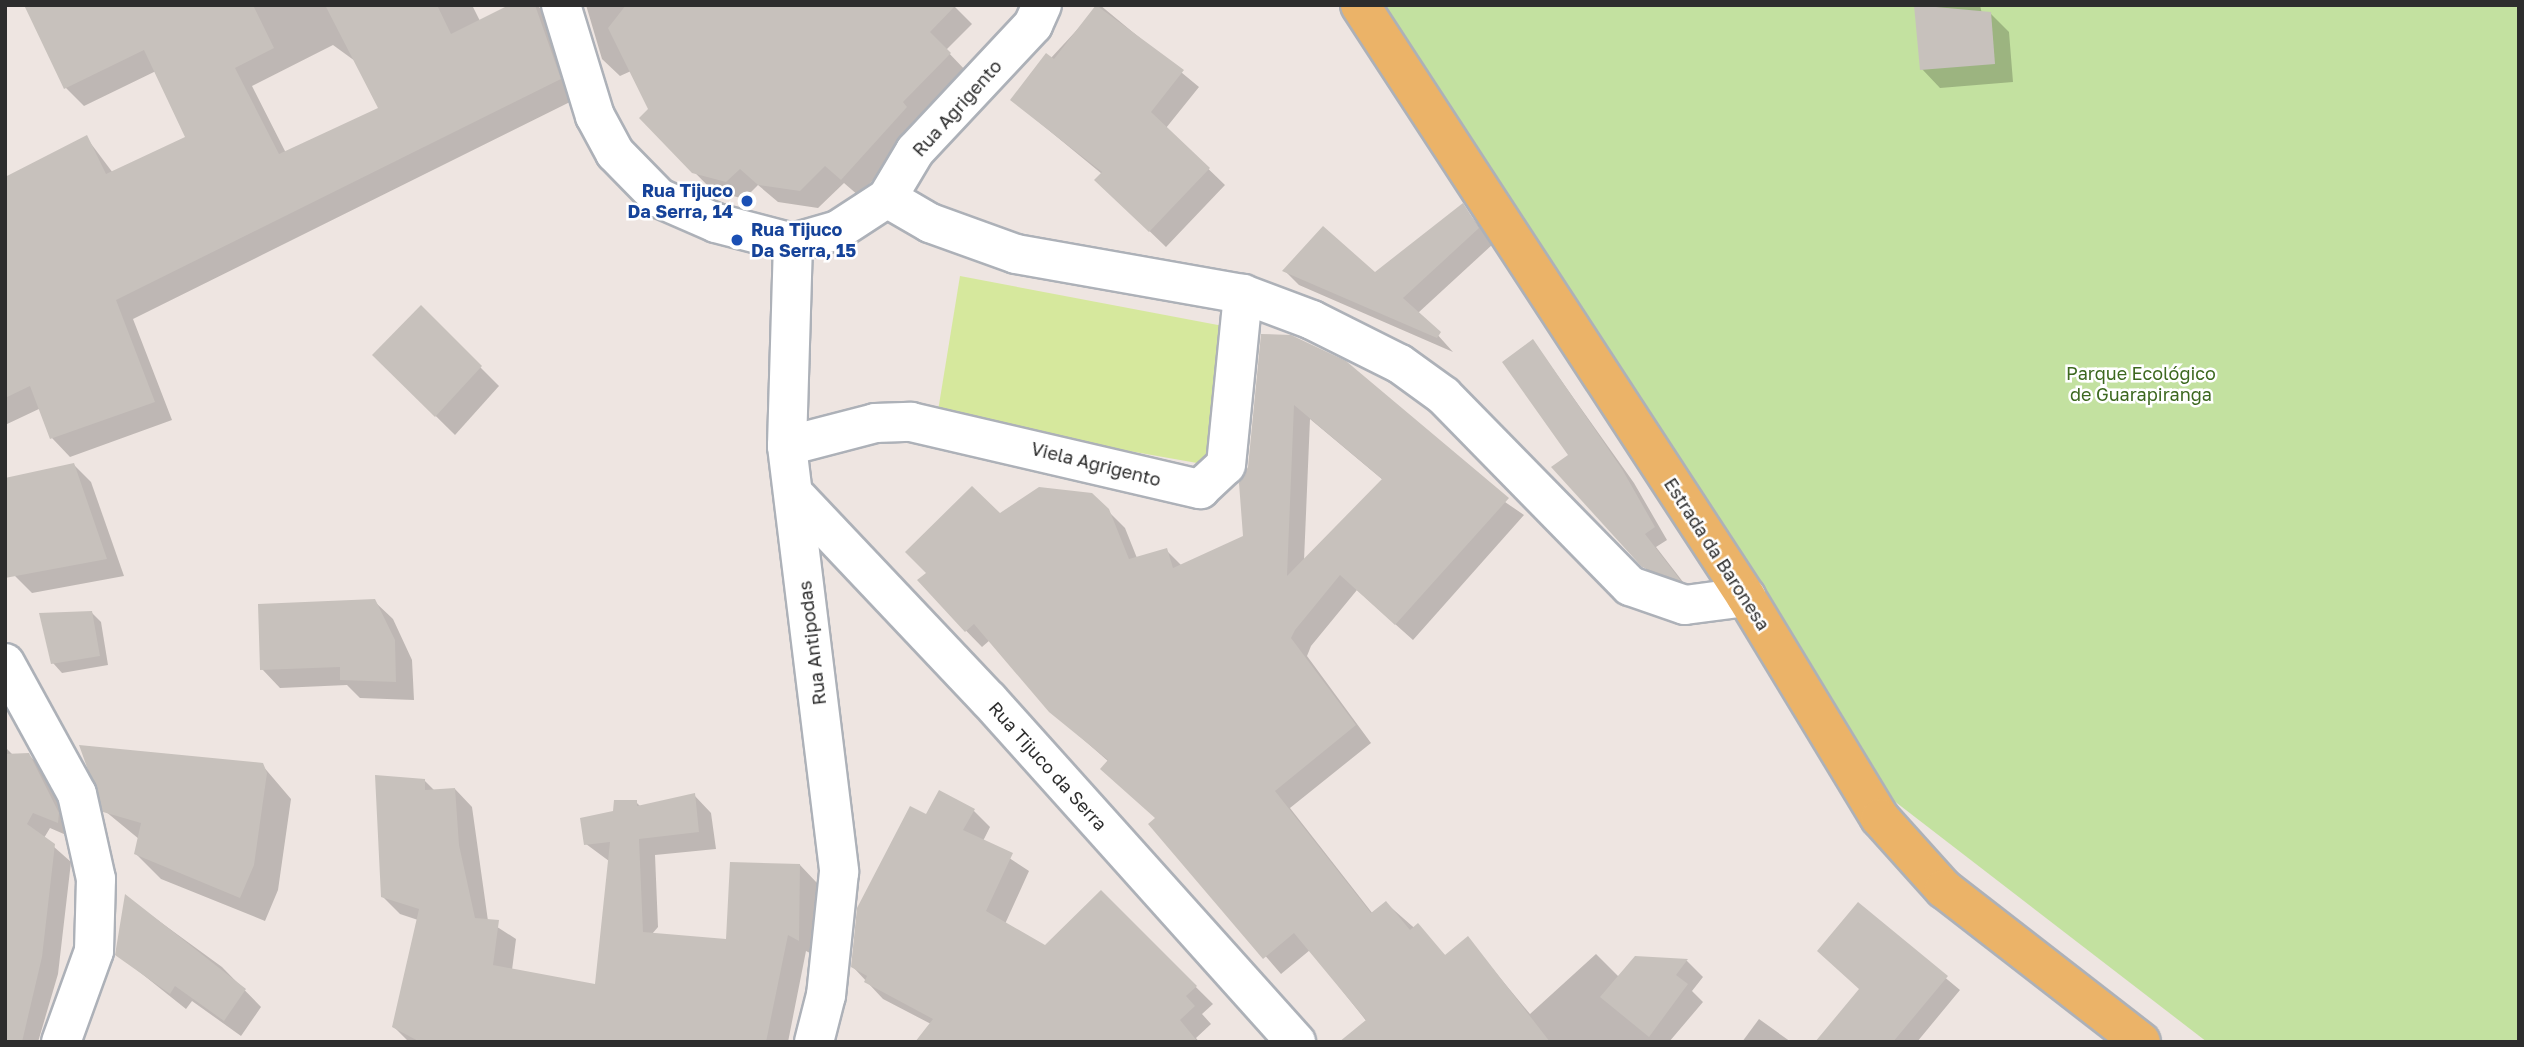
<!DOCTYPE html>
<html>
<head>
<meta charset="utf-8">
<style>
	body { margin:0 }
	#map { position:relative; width:2524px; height:1047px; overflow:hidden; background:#eee5e1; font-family:"Golos Text",sans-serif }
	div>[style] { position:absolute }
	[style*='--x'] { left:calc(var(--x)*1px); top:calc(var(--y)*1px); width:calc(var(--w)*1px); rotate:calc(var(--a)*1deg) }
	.green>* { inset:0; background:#c3e1a0 }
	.pitch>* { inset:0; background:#d6e89d }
	.shadow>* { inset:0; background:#0003 }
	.building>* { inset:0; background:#c7c1bc }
	.roads { filter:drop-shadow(2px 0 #adb1b8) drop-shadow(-2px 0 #adb1b8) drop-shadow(0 2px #adb1b8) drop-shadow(0 -2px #adb1b8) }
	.minor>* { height:38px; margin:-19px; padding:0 19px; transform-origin:19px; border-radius:19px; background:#fff }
	.major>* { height:38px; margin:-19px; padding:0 19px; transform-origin:19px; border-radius:19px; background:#ebb368 }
	.dots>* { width:19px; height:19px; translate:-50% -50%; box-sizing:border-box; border:4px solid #fff; border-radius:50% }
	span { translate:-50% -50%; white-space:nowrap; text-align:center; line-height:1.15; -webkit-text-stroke:5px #fff; paint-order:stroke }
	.street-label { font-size:18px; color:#2d2d2d }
	.transit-label { font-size:18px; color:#164399; font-weight:700 }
	.right { translate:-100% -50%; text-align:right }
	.left { translate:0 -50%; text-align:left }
	.park-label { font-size:18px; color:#3c681f }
	.frame { position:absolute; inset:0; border:7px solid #2d2d2d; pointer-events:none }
</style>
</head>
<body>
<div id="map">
	<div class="green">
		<i style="clip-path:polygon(1375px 5px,2519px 5px,2519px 1042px,2207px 1042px,1889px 797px)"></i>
	</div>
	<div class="pitch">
		<i style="clip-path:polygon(960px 276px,1239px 329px,1214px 466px,937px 417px)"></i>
	</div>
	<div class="shadow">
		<i style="clip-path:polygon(evenodd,26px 5px,472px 5px,480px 21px,513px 5px,537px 5px,547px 15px,578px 98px,133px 319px,172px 420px,70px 457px,52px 438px,41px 408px,5px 425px,5px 178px,86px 137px,113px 173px,188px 138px,156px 71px,84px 106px,66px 88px,26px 5px,333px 45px,355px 61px,380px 109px,286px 153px,252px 86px,333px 45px)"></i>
		<i style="clip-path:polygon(586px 5px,953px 5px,972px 24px,946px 50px,967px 72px,859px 196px,844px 183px,818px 208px,778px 202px,758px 185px,744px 199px,712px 190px,641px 118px,650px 110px,631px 71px,620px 76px,602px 59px)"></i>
		<i style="clip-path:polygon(1100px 5px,1199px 87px,1166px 128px,1225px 185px,1166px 247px,1112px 195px,1102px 174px,1012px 100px)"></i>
		<i style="clip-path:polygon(1916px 5px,1980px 5px,1982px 14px,1990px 13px,2009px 32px,2013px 82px,1940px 88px,1922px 69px)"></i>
		<i style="clip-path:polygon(1463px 206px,1493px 244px,1418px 313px,1453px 352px,1299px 285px,1285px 271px,1375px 275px)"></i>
		<i style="clip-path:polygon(421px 308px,499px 386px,455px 435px,374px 355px)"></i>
		<i style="clip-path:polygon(evenodd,1263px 336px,1524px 515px,1413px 640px,1357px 590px,1311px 646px,1307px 656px,1371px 743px,1290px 808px,1373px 914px,1386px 903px,1446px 956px,1468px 939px,1530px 1014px,1596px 954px,1619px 977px,1635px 957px,1687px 961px,1703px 977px,1692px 991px,1703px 1002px,1669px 1042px,1383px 1042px,1310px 950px,1281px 974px,1151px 824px,1157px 819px,1109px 762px,1051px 711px,990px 640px,982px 647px,943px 607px,1000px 516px,1108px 511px,1125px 528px,1137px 558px,1166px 550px,1182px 566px,1245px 538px,1263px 336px,1310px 419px,1383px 480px,1304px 561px,1310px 419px)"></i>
		<i style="clip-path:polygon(1533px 341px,1634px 483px,1667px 540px,1656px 547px,1690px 591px,1657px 579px,1643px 566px,1571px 455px)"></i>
		<i style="clip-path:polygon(73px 464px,91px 482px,124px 576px,32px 593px,15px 576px)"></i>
		<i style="clip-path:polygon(374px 601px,393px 619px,412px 660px,414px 700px,360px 698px,347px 685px,280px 688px,262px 669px)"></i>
		<i style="clip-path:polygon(91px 612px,101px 622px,108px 665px,62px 673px,53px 663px)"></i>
		<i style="clip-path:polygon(5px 747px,13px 755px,29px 755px,45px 771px,74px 830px,73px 838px,50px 828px,44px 838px,71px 862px,58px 974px,38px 1042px,5px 1042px)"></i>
		<i style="clip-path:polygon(262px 765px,291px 799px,278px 890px,265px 921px,161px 879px,136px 854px,139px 839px,105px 811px)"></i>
		<i style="clip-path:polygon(424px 780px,435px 791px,455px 789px,472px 807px,488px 921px,516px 939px,512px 970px,570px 1042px,409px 1042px,394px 1027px,418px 920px,400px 914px,383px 897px)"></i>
		<i style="clip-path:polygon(694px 795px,711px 813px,716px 849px,655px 855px,658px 927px,652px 934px,728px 940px,800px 865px,817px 883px,816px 956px,806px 951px,788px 1042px,598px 1042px,609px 861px,586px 844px,614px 812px,636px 802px,641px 807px)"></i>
		<i style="clip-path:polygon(973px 810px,990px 827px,983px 841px,1029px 871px,1005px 924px,1046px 948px,1101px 893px,1213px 1004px,1202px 1014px,1211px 1024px,1196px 1038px,1199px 1042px,917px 1042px,931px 1024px,883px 999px,853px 967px,927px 816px)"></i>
		<i style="clip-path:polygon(126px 897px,222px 967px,261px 1007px,241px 1036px,192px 1001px,186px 1009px,117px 954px)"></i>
		<i style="clip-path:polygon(1858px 905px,1960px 990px,1917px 1042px,1817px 1042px,1861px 990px)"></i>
		<i style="clip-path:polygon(1759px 1019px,1791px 1042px,1742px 1042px)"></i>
	</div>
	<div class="building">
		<i style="clip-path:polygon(24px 5px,253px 5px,274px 48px,235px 68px,279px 154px,378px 108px,325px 5px,437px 5px,451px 34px,509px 5px,535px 5px,561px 79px,116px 300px,155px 402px,50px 439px,30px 386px,5px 398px,5px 177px,87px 135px,106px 174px,185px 137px,144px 50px,64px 89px)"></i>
		<i style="clip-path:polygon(626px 5px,956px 5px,930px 32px,951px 53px,903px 102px,907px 107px,841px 180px,825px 166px,800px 191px,758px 185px,740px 169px,726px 182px,692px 173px,639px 118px,648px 109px,608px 28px)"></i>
		<i style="clip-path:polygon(1096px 5px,1184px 70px,1151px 112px,1210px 168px,1149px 232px,1094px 180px,1102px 172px,1010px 100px,1046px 53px,1054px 59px)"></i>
		<i style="clip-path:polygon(1914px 5px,1991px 12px,1995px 64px,1920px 70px)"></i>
		<i style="clip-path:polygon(1463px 203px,1479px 228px,1403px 298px,1441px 332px,1437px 338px,1282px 271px,1323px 226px,1375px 272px)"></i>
		<i style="clip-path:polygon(421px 305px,482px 366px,435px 417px,372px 355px)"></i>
		<i style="clip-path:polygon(evenodd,1261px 334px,1291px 335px,1346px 361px,1509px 498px,1395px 625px,1340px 575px,1295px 630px,1291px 638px,1356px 725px,1275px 791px,1371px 913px,1386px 901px,1410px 930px,1418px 923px,1445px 955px,1468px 936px,1550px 1042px,1339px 1042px,1366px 1020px,1294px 933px,1263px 959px,1148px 824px,1155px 818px,1100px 769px,1108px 760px,1049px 712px,974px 624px,965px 632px,917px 580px,926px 573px,905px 552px,972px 486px,1000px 513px,1039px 487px,1092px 493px,1109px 509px,1129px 559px,1167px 548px,1173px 568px,1243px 536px,1239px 483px,1248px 467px,1261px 334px,1294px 405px,1382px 479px,1287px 576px,1294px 405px)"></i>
		<i style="clip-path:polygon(1533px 339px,1622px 469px,1655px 527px,1645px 534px,1681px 581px,1642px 567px,1551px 467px,1568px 455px,1502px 362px)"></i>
		<i style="clip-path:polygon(74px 463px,107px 559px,5px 578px,5px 478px)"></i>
		<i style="clip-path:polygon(375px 599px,395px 640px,396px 682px,340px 680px,340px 667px,260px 670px,258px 604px)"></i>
		<i style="clip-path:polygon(92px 611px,100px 656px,51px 664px,39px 613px)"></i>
		<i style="clip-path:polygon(79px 745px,263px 763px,267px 773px,254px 865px,240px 898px,134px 854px,141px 823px,103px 812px)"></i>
		<i style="clip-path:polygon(29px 753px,59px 813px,58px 823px,33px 813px,27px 824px,55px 844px,42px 957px,22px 1042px,5px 1042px,5px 754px)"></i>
		<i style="clip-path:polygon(375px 775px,425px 779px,425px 790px,455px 788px,459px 845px,475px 918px,499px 920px,493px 965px,595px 984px,610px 842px,584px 845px,580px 818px,613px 811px,614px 800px,637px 800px,637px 806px,695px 793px,699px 832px,639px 839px,643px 932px,726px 939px,730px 862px,800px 864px,799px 941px,788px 935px,766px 1042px,420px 1042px,392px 1027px,419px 909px,381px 897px)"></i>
		<i style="clip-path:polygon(939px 790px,975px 809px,963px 830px,1013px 853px,986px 911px,1045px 945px,1101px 890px,1197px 986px,1186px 996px,1195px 1006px,1180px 1020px,1198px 1042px,915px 1042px,933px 1019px,864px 982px,867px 976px,851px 967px,857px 908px,910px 806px,926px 814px)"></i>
		<i style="clip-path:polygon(125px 894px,246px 989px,224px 1021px,175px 986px,170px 994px,115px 955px)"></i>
		<i style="clip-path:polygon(1858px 902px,1948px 976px,1893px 1042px,1815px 1042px,1859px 989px,1817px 951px)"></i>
		<i style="clip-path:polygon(1635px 956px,1688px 959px,1676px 975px,1688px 984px,1649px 1037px,1600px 997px)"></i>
	</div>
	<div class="roads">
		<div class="minor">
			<i style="--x:561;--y:5;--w:116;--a:73"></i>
			<i style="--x:595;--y:116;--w:42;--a:61.6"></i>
			<i style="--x:615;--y:153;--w:63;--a:45.6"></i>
			<i style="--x:659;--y:198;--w:62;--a:23.7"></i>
			<i style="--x:716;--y:223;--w:80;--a:14.6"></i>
			<i style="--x:887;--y:198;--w:50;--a:30.2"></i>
			<i style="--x:930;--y:223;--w:91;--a:19.8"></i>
			<i style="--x:1016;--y:254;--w:230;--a:10"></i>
			<i style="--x:1243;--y:294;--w:74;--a:20.6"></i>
			<i style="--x:1312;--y:320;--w:98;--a:26.6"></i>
			<i style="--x:1400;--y:364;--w:54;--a:36"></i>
			<i style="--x:1444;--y:396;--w:266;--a:45.6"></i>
			<i style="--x:1630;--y:586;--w:58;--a:19.1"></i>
			<i style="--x:1685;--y:605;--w:62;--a:-7.5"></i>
			<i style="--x:793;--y:243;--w:203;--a:91.7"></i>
			<i style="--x:787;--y:446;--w:429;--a:83"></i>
			<i style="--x:839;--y:872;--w:124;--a:96"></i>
			<i style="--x:826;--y:995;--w:49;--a:104.3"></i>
			<i style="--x:793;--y:243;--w:47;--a:-16.1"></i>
			<i style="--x:838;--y:230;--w:59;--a:-33.1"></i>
			<i style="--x:887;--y:198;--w:55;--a:-59.2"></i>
			<i style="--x:915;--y:151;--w:173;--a:-46.9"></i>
			<i style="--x:1033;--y:25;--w:22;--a:-66"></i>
			<i style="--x:787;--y:446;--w:91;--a:-14.6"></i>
			<i style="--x:875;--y:423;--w:36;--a:-2"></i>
			<i style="--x:911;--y:422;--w:297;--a:13.1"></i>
			<i style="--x:1200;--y:489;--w:35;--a:-43"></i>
			<i style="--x:1226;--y:465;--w:172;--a:-84.3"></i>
			<i style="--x:795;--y:495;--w:282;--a:46.6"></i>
			<i style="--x:989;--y:700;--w:460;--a:48.1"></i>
			<i style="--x:5;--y:663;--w:149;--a:61.2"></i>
			<i style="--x:77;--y:794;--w:87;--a:77.4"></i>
			<i style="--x:96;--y:879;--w:72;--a:91.6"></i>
			<i style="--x:94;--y:951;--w:97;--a:109.9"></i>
		</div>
		<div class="major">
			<i style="--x:1360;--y:5;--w:707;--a:56.89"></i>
			<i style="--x:1746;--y:597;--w:258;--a:58.8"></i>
			<i style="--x:1880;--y:818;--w:96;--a:48"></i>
			<i style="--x:1944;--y:889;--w:249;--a:37.8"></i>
		</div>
	</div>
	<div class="dots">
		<i style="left:747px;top:201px;background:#1a4fb4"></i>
		<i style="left:737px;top:240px;background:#1a4fb4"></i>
	</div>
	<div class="street-label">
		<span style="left:957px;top:108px;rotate:-48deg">Rua Agrigento</span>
		<span style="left:1096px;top:464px;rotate:14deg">Viela Agrigento</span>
		<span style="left:1717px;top:554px;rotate:57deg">Estrada da Baronesa</span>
		<span style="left:812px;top:643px;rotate:-97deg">Rua Antipodas</span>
		<span style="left:1048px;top:766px;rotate:48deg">Rua Tijuco da Serra</span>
	</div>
	<div class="transit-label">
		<span class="right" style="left:733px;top:201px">Rua Tijuco<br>Da Serra, 14</span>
		<span class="left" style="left:751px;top:240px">Rua Tijuco<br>Da Serra, 15</span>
	</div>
	<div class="park-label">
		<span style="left:2141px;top:384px">Parque Ecológico<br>de Guarapiranga</span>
	</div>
	<div class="frame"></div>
</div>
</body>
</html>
